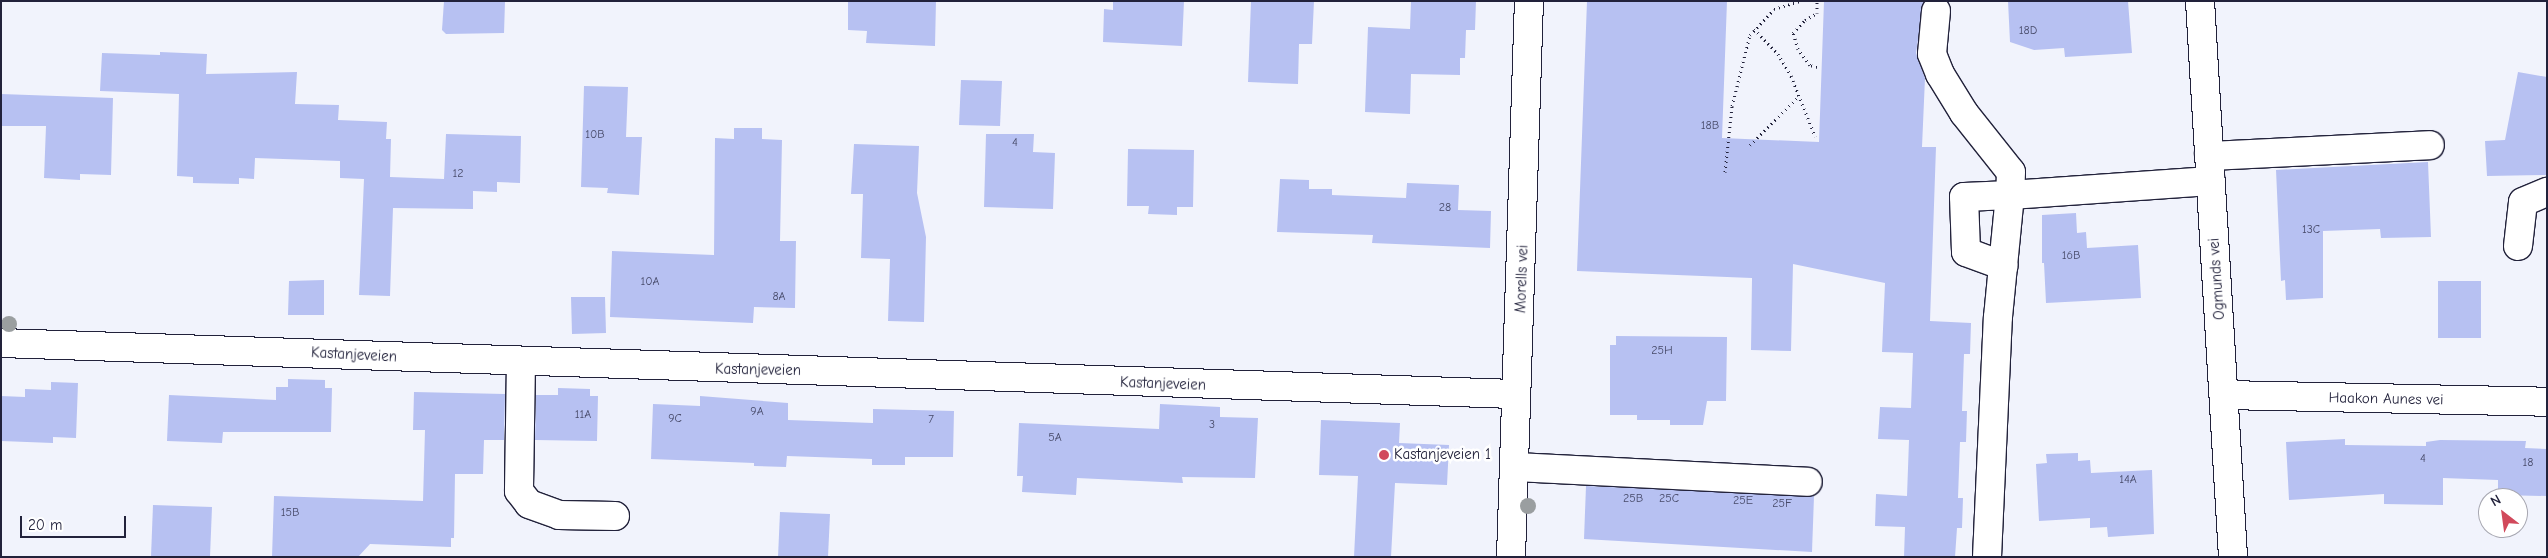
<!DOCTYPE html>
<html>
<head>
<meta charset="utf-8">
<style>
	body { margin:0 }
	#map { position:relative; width:2548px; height:558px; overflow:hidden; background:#f1f3fc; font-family:"Comic Neue",sans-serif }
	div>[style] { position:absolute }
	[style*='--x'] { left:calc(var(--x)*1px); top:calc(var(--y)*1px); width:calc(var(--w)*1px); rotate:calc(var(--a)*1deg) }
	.building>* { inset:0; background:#b7c1f2 }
	.path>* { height:3px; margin-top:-1.5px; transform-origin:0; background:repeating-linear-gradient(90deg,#22223b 0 1px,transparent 0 5px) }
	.roads { filter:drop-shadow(1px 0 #22223b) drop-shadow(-1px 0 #22223b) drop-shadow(0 1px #22223b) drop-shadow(0 -1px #22223b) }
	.minor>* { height:28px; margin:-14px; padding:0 14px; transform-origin:14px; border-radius:14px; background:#fff }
	.trees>* { width:16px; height:16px; margin:-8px; border-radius:50%; background:#9a9ea0 }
	.dots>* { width:14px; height:14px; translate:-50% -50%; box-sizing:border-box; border:2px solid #fff; border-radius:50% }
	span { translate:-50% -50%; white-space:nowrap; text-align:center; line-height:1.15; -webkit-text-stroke:5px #fff; paint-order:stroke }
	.number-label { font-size:12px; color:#474a69 }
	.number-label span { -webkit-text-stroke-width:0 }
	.street-label { font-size:15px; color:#22223b }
	.poi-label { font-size:15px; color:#22223b }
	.left { translate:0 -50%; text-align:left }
	.frame { position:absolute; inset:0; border:2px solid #22223b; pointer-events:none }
	.north { position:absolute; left:2478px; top:488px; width:50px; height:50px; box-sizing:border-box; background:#fff; border:1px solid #a7a7b1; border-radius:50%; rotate:330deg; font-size:14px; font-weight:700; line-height:20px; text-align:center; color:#22223b }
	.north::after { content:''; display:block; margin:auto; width:18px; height:22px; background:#d1495b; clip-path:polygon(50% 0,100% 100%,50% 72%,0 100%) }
	.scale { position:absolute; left:20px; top:516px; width:106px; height:22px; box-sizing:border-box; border:2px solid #22223b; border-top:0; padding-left:6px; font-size:15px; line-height:18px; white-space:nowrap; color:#22223b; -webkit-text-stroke:4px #fff; paint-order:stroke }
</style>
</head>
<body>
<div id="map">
	<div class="building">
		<i style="clip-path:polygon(444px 1px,505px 1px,504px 33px,446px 34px,442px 30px)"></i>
		<i style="clip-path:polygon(848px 1px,936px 1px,935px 46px,866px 43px,867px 31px,848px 30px)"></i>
		<i style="clip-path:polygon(1113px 1px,1184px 1px,1182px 46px,1103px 42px,1104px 9px,1113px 10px)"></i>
		<i style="clip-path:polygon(1251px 1px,1314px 1px,1312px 44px,1299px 44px,1298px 84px,1248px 82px)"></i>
		<i style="clip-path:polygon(1411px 1px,1476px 1px,1475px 30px,1466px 30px,1465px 58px,1460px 58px,1460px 75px,1411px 74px,1410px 114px,1365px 112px,1368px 27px,1410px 29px)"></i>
		<i style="clip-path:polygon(1587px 1px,1727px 1px,1722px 138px,1819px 142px,1824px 1px,1924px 1px,1916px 53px,1925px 78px,1922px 147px,1936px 147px,1930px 321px,1971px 323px,1970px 354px,1964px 354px,1962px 411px,1967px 411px,1966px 442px,1960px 442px,1958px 498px,1963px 498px,1962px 528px,1957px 528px,1955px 557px,1904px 557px,1905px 527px,1875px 526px,1876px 494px,1907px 496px,1909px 440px,1878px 439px,1880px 407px,1911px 408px,1913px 353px,1882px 352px,1885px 283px,1793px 264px,1791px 351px,1751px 350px,1752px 278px,1577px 271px)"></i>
		<i style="clip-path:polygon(2008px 1px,2128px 1px,2132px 53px,2065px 57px,2064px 48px,2034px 50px,2010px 42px)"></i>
		<i style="clip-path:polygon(160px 52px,207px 54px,206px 74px,297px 72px,295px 104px,339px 105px,338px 120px,387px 122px,386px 139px,391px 139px,390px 177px,444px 179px,446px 134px,521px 136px,520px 183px,497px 182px,497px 192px,473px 191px,473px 209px,393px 208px,390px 296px,359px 295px,364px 179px,340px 178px,340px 161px,255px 158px,254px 179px,239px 178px,239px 184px,193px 183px,193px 177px,177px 176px,179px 94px,100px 91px,102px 53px,160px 55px)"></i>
		<i style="clip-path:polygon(2518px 72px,2547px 77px,2547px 175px,2487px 176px,2485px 141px,2505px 140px)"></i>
		<i style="clip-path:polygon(961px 80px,1002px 81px,1000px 126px,959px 125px)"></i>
		<i style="clip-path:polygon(584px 86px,628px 87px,626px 137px,642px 137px,639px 195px,607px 193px,608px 188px,581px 187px)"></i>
		<i style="clip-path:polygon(1px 94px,113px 98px,111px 175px,80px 174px,80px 180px,44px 178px,46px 126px,1px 126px)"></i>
		<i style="clip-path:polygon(734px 128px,762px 128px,762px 139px,782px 140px,780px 241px,796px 241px,795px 308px,754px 307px,753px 323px,610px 317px,612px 251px,714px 255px,715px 138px,734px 139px)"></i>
		<i style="clip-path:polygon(986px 134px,1034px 134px,1033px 152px,1055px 153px,1053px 209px,984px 207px)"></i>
		<i style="clip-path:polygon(854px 144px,919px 146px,917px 193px,926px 237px,924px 322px,888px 321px,890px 259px,861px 258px,863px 194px,851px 194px)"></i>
		<i style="clip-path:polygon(1128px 149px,1194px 150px,1193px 207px,1177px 207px,1177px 215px,1148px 214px,1149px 206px,1127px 206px)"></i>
		<i style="clip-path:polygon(2428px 162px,2431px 237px,2381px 238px,2380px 229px,2323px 231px,2323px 298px,2286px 300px,2285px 280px,2281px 281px,2276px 170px)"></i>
		<i style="clip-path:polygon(1280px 179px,1309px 180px,1309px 189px,1332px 189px,1332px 195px,1406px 198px,1407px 183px,1459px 185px,1458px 210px,1491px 211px,1490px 248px,1372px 243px,1373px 235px,1277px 232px)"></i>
		<i style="clip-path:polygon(2076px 213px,2077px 233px,2086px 232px,2087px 248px,2138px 245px,2141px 298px,2046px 303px,2044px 263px,2042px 263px,2042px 215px)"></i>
		<i style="clip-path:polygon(324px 280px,324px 315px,288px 315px,289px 281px)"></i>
		<i style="clip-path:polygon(2438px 281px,2481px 281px,2481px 338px,2438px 338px)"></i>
		<i style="clip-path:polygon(571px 297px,605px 297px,606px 333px,572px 334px)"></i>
		<i style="clip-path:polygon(1616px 336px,1727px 337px,1726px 401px,1707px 401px,1703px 425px,1670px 425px,1670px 420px,1637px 420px,1637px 415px,1610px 415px,1610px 345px,1616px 345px)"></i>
		<i style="clip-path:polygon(288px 379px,325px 380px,325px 388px,332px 388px,331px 432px,223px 432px,222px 443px,167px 441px,169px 395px,276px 400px,276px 387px,288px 387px)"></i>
		<i style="clip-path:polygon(51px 382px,78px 383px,76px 438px,53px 437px,53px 443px,1px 441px,1px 396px,25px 397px,25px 389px,51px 390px)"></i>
		<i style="clip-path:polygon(558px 388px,590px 389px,590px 396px,598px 396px,597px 441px,535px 440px,536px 395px,558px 395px)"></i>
		<i style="clip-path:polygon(414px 392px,505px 394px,504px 440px,484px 440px,483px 474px,455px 474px,454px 538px,451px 538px,451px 547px,370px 544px,358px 557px,272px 557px,274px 496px,423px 501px,425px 430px,413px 430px)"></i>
		<i style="clip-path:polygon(700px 396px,788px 403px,788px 420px,873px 423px,873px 409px,954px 411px,953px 457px,905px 457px,905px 465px,872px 465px,872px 459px,787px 456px,786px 467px,754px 466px,754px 463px,651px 459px,653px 404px,700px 406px)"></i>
		<i style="clip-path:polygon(1160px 404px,1220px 407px,1220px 417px,1258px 418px,1255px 478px,1182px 477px,1183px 483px,1077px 478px,1076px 495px,1022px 492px,1023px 476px,1017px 476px,1019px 423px,1159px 429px)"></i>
		<i style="clip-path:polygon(1321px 420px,1400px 423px,1399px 443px,1449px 445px,1447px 485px,1395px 483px,1391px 557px,1354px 557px,1358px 476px,1319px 475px)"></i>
		<i style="clip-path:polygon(2345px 439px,2345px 445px,2426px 446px,2426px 442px,2440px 440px,2526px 441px,2525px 448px,2547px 449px,2547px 496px,2498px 495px,2498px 480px,2443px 478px,2443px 505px,2384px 504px,2384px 494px,2289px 500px,2286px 442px)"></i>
		<i style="clip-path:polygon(2078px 453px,2078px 461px,2090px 460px,2091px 473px,2152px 470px,2154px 534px,2108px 537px,2107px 527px,2090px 528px,2090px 518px,2039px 521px,2036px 464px,2047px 463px,2046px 454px)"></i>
		<i style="clip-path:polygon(1586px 486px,1814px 496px,1812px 552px,1584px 539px)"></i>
		<i style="clip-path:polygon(153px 505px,212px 507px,210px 557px,151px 557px)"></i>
		<i style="clip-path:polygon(780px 512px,830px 514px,828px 557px,778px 557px)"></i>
	</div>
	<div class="path">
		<i style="--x:1754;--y:29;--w:35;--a:46"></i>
		<i style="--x:1778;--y:54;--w:26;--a:59"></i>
		<i style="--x:1791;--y:76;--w:65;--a:68.2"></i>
		<i style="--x:1817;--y:67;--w:7;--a:-164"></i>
		<i style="--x:1810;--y:65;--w:20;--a:-127"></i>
		<i style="--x:1798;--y:49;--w:17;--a:-107"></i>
		<i style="--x:1793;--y:33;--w:18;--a:-47"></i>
		<i style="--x:1805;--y:20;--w:14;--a:-30"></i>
		<i style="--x:1817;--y:13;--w:12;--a:-90"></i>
		<i style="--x:1750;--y:145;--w:69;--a:-45"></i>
		<i style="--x:1725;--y:172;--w:66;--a:-83.9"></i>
		<i style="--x:1732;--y:106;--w:73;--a:-75.8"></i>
		<i style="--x:1750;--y:35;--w:35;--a:-47"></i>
		<i style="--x:1774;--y:9;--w:28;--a:-17"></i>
	</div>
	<div class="roads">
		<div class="minor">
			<i style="--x:2200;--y:1;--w:557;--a:86.6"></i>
			<i style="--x:1936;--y:11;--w:43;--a:95.3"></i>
			<i style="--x:1932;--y:54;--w:22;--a:68"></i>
			<i style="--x:1940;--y:74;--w:46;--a:58.4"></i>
			<i style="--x:1964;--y:113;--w:75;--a:51.5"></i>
			<i style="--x:2011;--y:172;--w:23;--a:92"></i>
			<i style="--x:2010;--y:195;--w:46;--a:177.5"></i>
			<i style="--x:1964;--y:197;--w:55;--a:87.9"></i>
			<i style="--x:1966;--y:252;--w:40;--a:20.2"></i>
			<i style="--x:2209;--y:156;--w:221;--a:-2.8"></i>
			<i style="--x:2518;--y:246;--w:44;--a:-83.5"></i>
			<i style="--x:2523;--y:202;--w:26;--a:-23"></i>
			<i style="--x:1;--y:343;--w:1516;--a:1.93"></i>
			<i style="--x:521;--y:361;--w:130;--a:90.9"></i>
			<i style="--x:519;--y:491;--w:16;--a:52"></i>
			<i style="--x:529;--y:504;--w:32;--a:20"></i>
			<i style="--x:559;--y:515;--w:56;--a:1"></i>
			<i style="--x:2225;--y:395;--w:322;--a:1.2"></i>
			<i style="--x:1515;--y:467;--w:293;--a:2.9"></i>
			<i style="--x:1511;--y:557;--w:556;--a:-88.15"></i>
			<i style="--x:1987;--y:557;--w:240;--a:-87.4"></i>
			<i style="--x:1998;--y:317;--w:123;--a:-84.4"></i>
			<i style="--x:2010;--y:195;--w:201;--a:-4"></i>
		</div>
	</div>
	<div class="trees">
		<i style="left:9px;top:324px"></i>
		<i style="left:1528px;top:506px"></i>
	</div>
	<div class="dots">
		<i style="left:1384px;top:455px;background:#d1495b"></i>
	</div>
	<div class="number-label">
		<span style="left:2028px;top:31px">18D</span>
		<span style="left:1710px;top:126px">18B</span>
		<span style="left:595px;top:135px">10B</span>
		<span style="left:1015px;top:143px">4</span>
		<span style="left:458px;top:174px">12</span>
		<span style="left:1445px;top:208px">28</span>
		<span style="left:2311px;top:230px">13C</span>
		<span style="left:2071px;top:256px">16B</span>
		<span style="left:650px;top:282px">10A</span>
		<span style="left:779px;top:297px">8A</span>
		<span style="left:1662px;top:351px">25H</span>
		<span style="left:757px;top:412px">9A</span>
		<span style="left:583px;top:415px">11A</span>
		<span style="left:675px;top:419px">9C</span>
		<span style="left:931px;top:420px">7</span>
		<span style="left:1212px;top:425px">3</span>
		<span style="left:1055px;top:438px">5A</span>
		<span style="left:2423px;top:459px">4</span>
		<span style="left:2528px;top:463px">18</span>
		<span style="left:2128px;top:480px">14A</span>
		<span style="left:1633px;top:499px">25B</span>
		<span style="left:1669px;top:499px">25C</span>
		<span style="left:1743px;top:501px">25E</span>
		<span style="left:1782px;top:504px">25F</span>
		<span style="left:290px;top:513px">15B</span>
	</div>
	<div class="street-label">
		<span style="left:1522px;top:279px;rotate:-88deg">Morells vei</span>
		<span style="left:2217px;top:279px;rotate:-94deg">Ogmunds vei</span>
		<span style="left:354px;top:355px;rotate:3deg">Kastanjeveien</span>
		<span style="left:758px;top:370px;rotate:1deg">Kastanjeveien</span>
		<span style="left:1163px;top:384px;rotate:2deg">Kastanjeveien</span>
		<span style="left:2386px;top:399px;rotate:1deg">Haakon Aunes vei</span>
	</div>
	<div class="poi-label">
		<span class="left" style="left:1394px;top:455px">Kastanjeveien 1</span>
	</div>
	<div class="frame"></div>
	<div class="north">N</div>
	<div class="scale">20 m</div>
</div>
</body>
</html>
